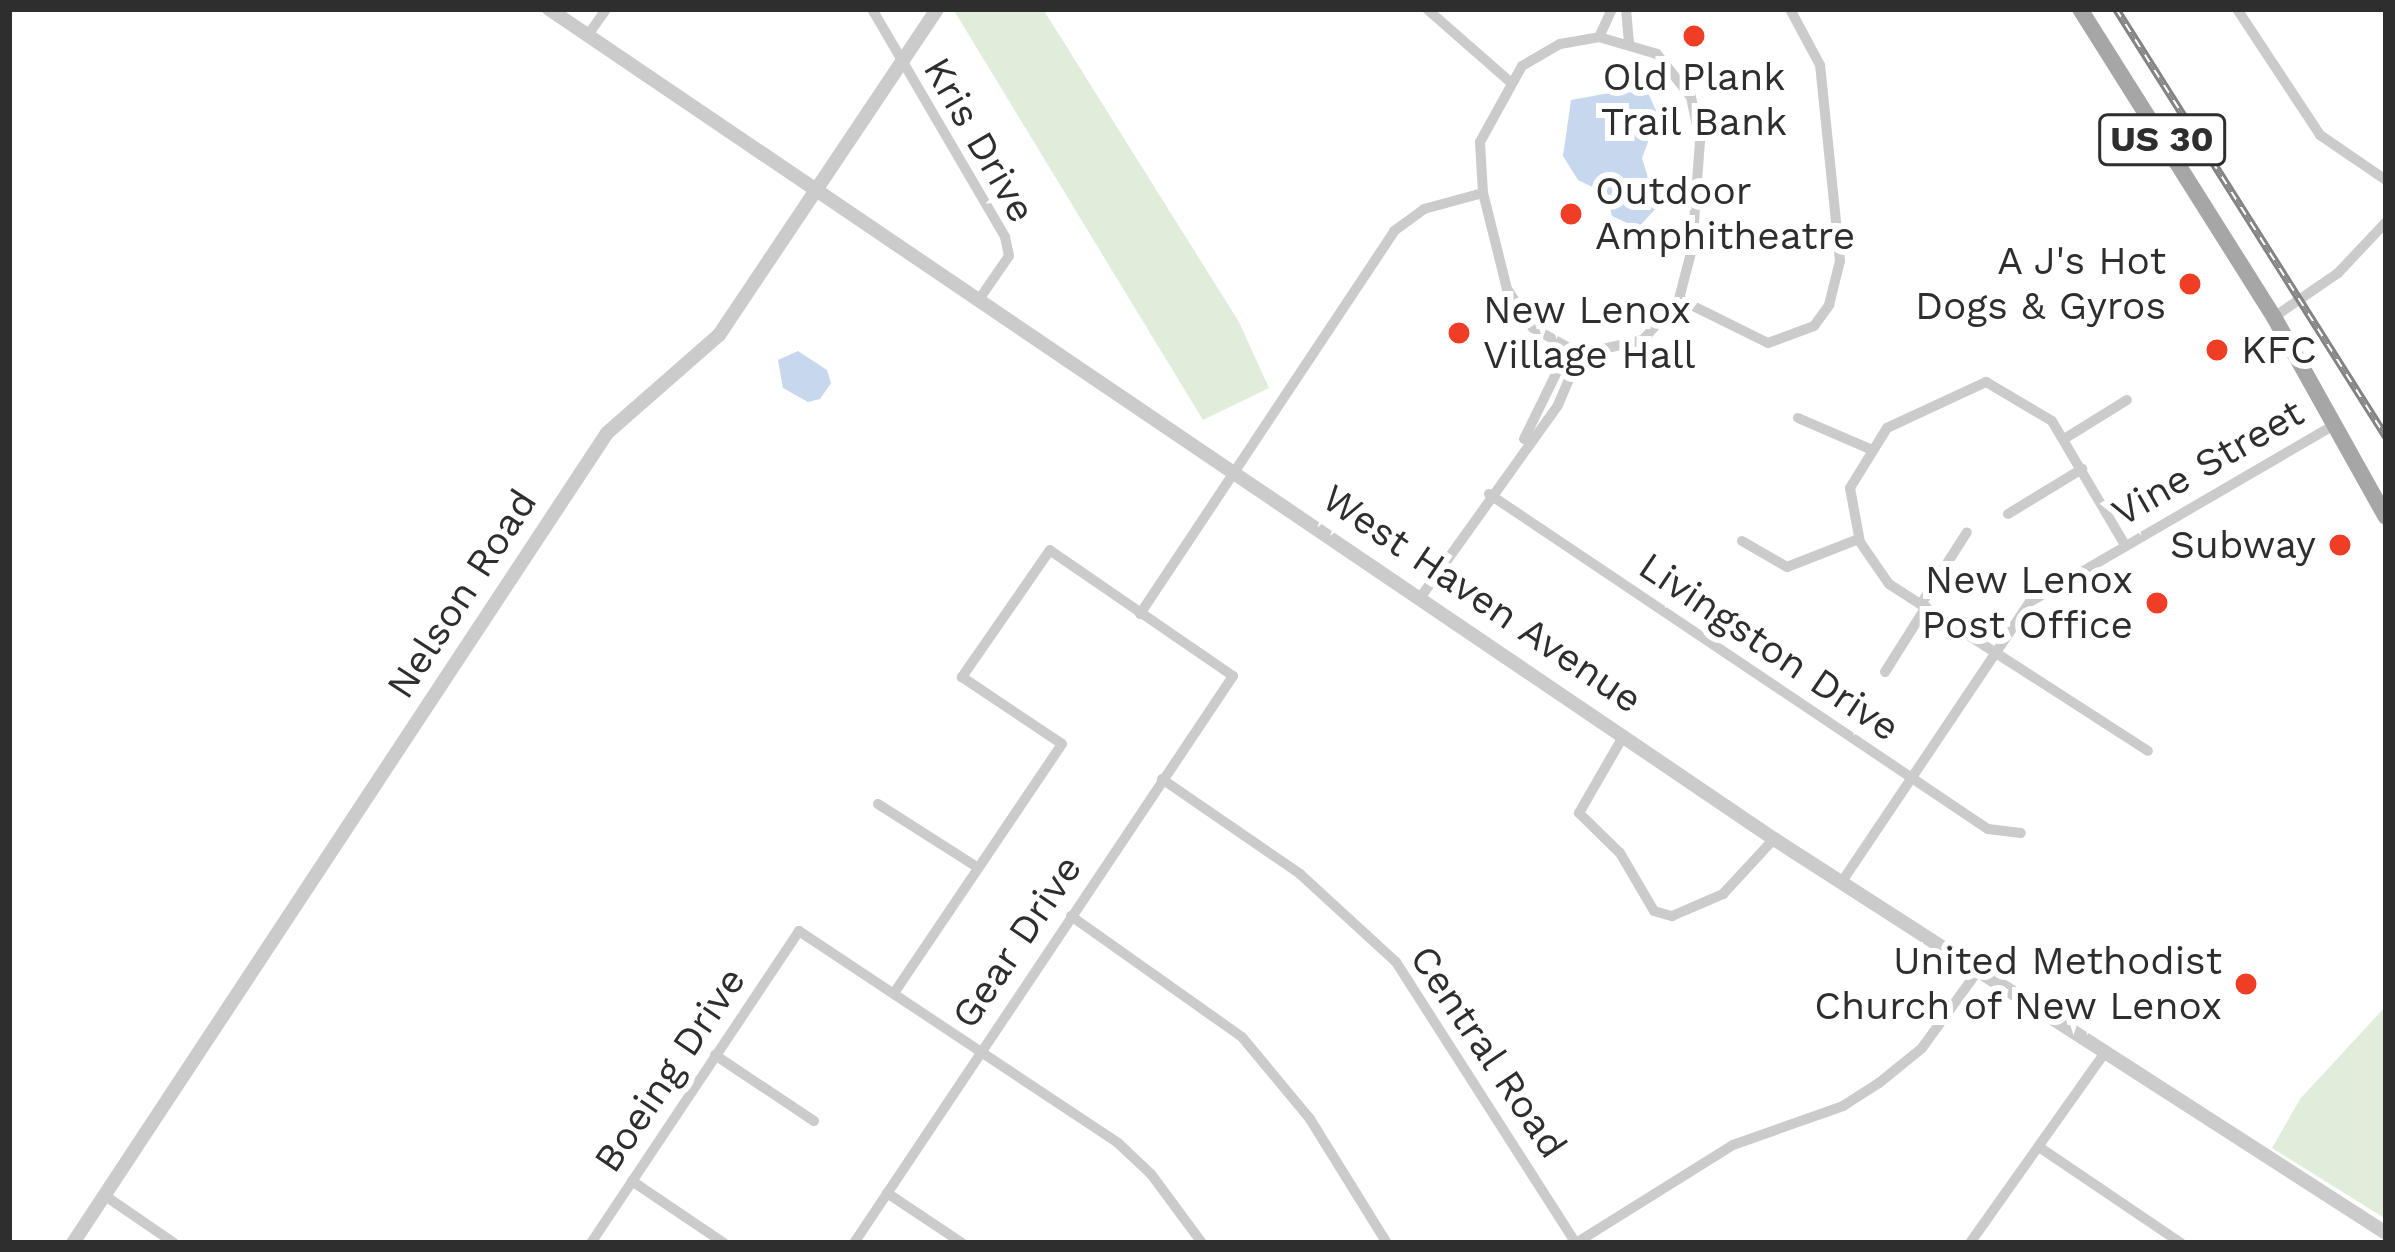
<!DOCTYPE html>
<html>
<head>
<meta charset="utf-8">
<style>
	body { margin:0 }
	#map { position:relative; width:2395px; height:1252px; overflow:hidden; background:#fff; font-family:"Work Sans",sans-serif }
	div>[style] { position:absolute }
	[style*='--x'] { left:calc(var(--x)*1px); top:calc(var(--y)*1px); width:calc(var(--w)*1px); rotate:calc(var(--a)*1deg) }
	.green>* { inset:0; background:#e1eddb }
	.water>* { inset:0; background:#c6d7ee }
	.minor>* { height:10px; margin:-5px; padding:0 5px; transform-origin:5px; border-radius:5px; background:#cbcbcb }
	.tertiary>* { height:14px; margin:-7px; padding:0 7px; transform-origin:7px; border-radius:7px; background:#cbcbcb }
	.primary>* { height:16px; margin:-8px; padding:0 8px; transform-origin:8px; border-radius:8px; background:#a6a6a6 }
	.rail>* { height:8px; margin-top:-4px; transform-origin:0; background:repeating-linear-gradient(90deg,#fff 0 9px,#838383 0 18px); box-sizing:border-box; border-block:3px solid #838383 }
	.dots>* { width:33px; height:33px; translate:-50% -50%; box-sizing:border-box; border:6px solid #fff; border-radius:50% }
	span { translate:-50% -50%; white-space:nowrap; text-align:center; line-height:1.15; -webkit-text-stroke:12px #fff; paint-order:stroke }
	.shield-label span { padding:3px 9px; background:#fff; border:3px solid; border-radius:9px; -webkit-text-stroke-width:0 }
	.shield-label { font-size:36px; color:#2e2e2e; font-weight:700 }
	.poi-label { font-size:39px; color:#2e2e2e }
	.left { translate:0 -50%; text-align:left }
	.right { translate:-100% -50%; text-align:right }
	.street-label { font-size:39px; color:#2e2e2e }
	.frame { position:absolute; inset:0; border:12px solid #2e2e2e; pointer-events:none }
</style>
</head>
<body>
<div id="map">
	<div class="green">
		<i style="clip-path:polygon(953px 9px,1043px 9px,1239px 322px,1269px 388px,1203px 420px)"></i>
		<i style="clip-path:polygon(2386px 1006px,2386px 1219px,2272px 1148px,2300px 1099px)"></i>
	</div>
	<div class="water">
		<i style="clip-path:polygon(1620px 91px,1649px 95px,1658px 115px,1642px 158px,1657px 207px,1638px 228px,1612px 216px,1605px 193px,1578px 180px,1563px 156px,1571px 100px)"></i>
		<i style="clip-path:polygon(798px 351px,827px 370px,831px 383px,820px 399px,808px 402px,783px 388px,778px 360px)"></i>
	</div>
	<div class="minor">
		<i style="--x:872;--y:9;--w:264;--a:59.7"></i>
		<i style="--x:1005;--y:237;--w:19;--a:78"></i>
		<i style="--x:1009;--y:256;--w:51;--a:124.6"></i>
		<i style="--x:1427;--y:9;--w:108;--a:41.2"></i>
		<i style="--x:1626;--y:9;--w:33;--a:85"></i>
		<i style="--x:2237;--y:9;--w:151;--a:56.6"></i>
		<i style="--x:2320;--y:135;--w:80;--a:34.3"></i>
		<i style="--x:588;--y:35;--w:32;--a:-55"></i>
		<i style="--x:1599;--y:37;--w:60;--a:16.3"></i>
		<i style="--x:1657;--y:54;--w:55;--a:51.7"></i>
		<i style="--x:1691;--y:97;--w:45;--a:78.4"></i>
		<i style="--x:1700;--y:141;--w:108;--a:94.2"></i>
		<i style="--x:1692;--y:249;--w:52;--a:104.6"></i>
		<i style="--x:1679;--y:299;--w:55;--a:131.3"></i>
		<i style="--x:1643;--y:340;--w:65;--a:167.5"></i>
		<i style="--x:1580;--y:354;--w:54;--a:-151"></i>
		<i style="--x:1533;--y:328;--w:47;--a:-123.7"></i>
		<i style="--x:1507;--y:289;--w:99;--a:-104"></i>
		<i style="--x:1483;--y:193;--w:51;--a:-93.4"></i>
		<i style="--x:1480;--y:142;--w:87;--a:-61.1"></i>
		<i style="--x:1522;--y:66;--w:44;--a:-30.1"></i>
		<i style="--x:1560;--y:44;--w:40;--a:-10"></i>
		<i style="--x:1599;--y:37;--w:31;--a:-65"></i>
		<i style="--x:1679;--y:299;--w:99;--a:26.3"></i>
		<i style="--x:1768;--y:343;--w:49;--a:-20.3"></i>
		<i style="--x:1814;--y:326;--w:26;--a:-54"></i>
		<i style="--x:1829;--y:305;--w:45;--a:-76"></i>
		<i style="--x:1840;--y:261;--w:197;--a:-95.8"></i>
		<i style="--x:1820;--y:65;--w:64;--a:-118.2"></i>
		<i style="--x:2274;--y:317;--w:78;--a:-34.5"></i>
		<i style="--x:2338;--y:273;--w:70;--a:-46.7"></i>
		<i style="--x:1798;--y:418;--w:78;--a:23.3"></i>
		<i style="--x:1524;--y:439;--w:100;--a:-63.9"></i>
		<i style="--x:2064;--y:439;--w:74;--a:-31.8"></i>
		<i style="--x:1489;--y:494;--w:601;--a:33.88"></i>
		<i style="--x:1988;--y:829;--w:33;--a:7"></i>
		<i style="--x:2008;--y:514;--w:87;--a:-31.3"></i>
		<i style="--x:1742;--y:541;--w:52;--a:30"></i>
		<i style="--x:1787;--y:567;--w:77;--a:-21.3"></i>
		<i style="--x:2125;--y:545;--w:144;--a:-120.5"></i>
		<i style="--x:2052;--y:421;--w:77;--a:-149.4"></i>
		<i style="--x:1986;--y:382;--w:109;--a:155.1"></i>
		<i style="--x:1887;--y:428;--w:70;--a:121.7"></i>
		<i style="--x:1850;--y:488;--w:55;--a:79.5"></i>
		<i style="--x:1860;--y:542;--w:51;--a:55.4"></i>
		<i style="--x:1889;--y:584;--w:308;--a:32.8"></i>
		<i style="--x:1420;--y:598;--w:237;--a:-54.4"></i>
		<i style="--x:1558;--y:405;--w:56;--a:-66.7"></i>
		<i style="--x:1921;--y:604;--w:85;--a:-57.4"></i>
		<i style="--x:1140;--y:614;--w:460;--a:-56.4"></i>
		<i style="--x:1394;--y:231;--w:37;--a:-36"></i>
		<i style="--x:1424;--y:209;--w:61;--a:-15.2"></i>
		<i style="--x:1885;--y:672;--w:77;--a:-57.8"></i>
		<i style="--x:1624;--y:735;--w:90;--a:120"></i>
		<i style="--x:1579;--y:813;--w:57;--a:44.3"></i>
		<i style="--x:1620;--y:853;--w:67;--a:59.6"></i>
		<i style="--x:1654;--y:911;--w:19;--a:16"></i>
		<i style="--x:1672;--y:916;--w:56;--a:-23.3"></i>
		<i style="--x:1723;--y:894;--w:75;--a:-47.2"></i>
		<i style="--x:1162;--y:779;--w:168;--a:34.5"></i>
		<i style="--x:1300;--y:874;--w:130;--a:42.5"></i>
		<i style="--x:1396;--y:962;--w:334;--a:57.4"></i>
		<i style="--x:878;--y:804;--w:117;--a:32.5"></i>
		<i style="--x:1841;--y:883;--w:339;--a:-56.1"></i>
		<i style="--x:2030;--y:602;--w:354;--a:-30.2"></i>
		<i style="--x:1071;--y:916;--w:209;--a:35.3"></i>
		<i style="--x:1242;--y:1037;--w:107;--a:50.3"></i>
		<i style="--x:1310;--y:1119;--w:146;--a:58.2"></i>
		<i style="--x:715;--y:1055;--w:119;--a:33.7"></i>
		<i style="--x:2042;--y:1149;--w:168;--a:34.1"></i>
		<i style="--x:632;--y:1181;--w:111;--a:34"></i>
		<i style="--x:887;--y:1193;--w:90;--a:33.7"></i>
		<i style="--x:104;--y:1195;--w:85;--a:34.4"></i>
		<i style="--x:591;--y:1243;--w:375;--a:-56.3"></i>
		<i style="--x:799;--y:931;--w:383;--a:33.6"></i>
		<i style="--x:1118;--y:1143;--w:45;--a:43.2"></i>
		<i style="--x:1151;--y:1174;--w:86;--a:53.5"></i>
		<i style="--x:854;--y:1243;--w:682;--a:-56.24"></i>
		<i style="--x:1233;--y:676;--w:222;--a:-145.5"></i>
		<i style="--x:1050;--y:550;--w:155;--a:124.7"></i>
		<i style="--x:962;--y:677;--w:120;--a:33.8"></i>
		<i style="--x:1062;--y:744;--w:300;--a:124"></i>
		<i style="--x:1576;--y:1243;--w:185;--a:-32"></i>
		<i style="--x:1733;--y:1145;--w:117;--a:-19.5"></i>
		<i style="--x:1843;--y:1106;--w:43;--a:-32.6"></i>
		<i style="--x:1879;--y:1083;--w:55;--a:-39.1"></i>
		<i style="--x:1922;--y:1048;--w:94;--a:-54.1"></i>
		<i style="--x:1970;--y:1243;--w:230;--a:-54.7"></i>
	</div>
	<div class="tertiary">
		<i style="--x:549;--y:9;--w:1480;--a:34.12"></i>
		<i style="--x:1774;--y:839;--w:728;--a:32.77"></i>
		<i style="--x:73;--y:1243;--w:970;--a:-56.6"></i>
		<i style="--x:607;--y:433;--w:149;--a:-41.2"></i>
		<i style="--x:719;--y:335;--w:392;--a:-56.2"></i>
	</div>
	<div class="primary">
		<i style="--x:2080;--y:9;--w:364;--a:57.8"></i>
		<i style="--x:2274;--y:317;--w:229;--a:60.8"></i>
	</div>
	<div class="rail">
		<i style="--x:2116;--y:9;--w:506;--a:57.75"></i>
	</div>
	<div class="dots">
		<i style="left:1694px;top:36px;background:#f03d26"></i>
		<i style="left:1571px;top:214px;background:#f03d26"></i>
		<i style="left:2190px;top:284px;background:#f03d26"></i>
		<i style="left:1459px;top:333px;background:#f03d26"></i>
		<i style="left:2217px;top:350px;background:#f03d26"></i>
		<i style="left:2340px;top:545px;background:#f03d26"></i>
		<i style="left:2157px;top:603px;background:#f03d26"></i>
		<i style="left:2246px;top:984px;background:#f03d26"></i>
	</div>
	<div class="shield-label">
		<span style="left:2162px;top:140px">US 30</span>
	</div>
	<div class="poi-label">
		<span style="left:1694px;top:100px">Old Plank<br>Trail Bank</span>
		<span class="left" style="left:1595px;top:214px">Outdoor<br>Amphitheatre</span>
		<span class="right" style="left:2166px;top:284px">A J's Hot<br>Dogs &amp; Gyros</span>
		<span class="left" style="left:1483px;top:333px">New Lenox<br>Village Hall</span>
		<span class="left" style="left:2241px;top:350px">KFC</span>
		<span class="right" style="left:2316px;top:545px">Subway</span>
		<span class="right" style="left:2133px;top:603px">New Lenox<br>Post Office</span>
		<span class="right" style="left:2222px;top:984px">United Methodist<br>Church of New Lenox</span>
	</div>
	<div class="street-label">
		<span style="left:979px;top:140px;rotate:60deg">Kris Drive</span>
		<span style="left:2208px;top:463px;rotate:-30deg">Vine Street</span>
		<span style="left:462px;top:594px;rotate:-57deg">Nelson Road</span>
		<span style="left:1482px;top:599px;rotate:34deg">West Haven Avenue</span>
		<span style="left:1769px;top:647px;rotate:34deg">Livingston Drive</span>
		<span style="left:1017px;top:942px;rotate:-56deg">Gear Drive</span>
		<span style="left:1488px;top:1052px;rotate:56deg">Central Road</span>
		<span style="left:670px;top:1070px;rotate:-56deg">Boeing Drive</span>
	</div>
	<div class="frame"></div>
</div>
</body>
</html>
